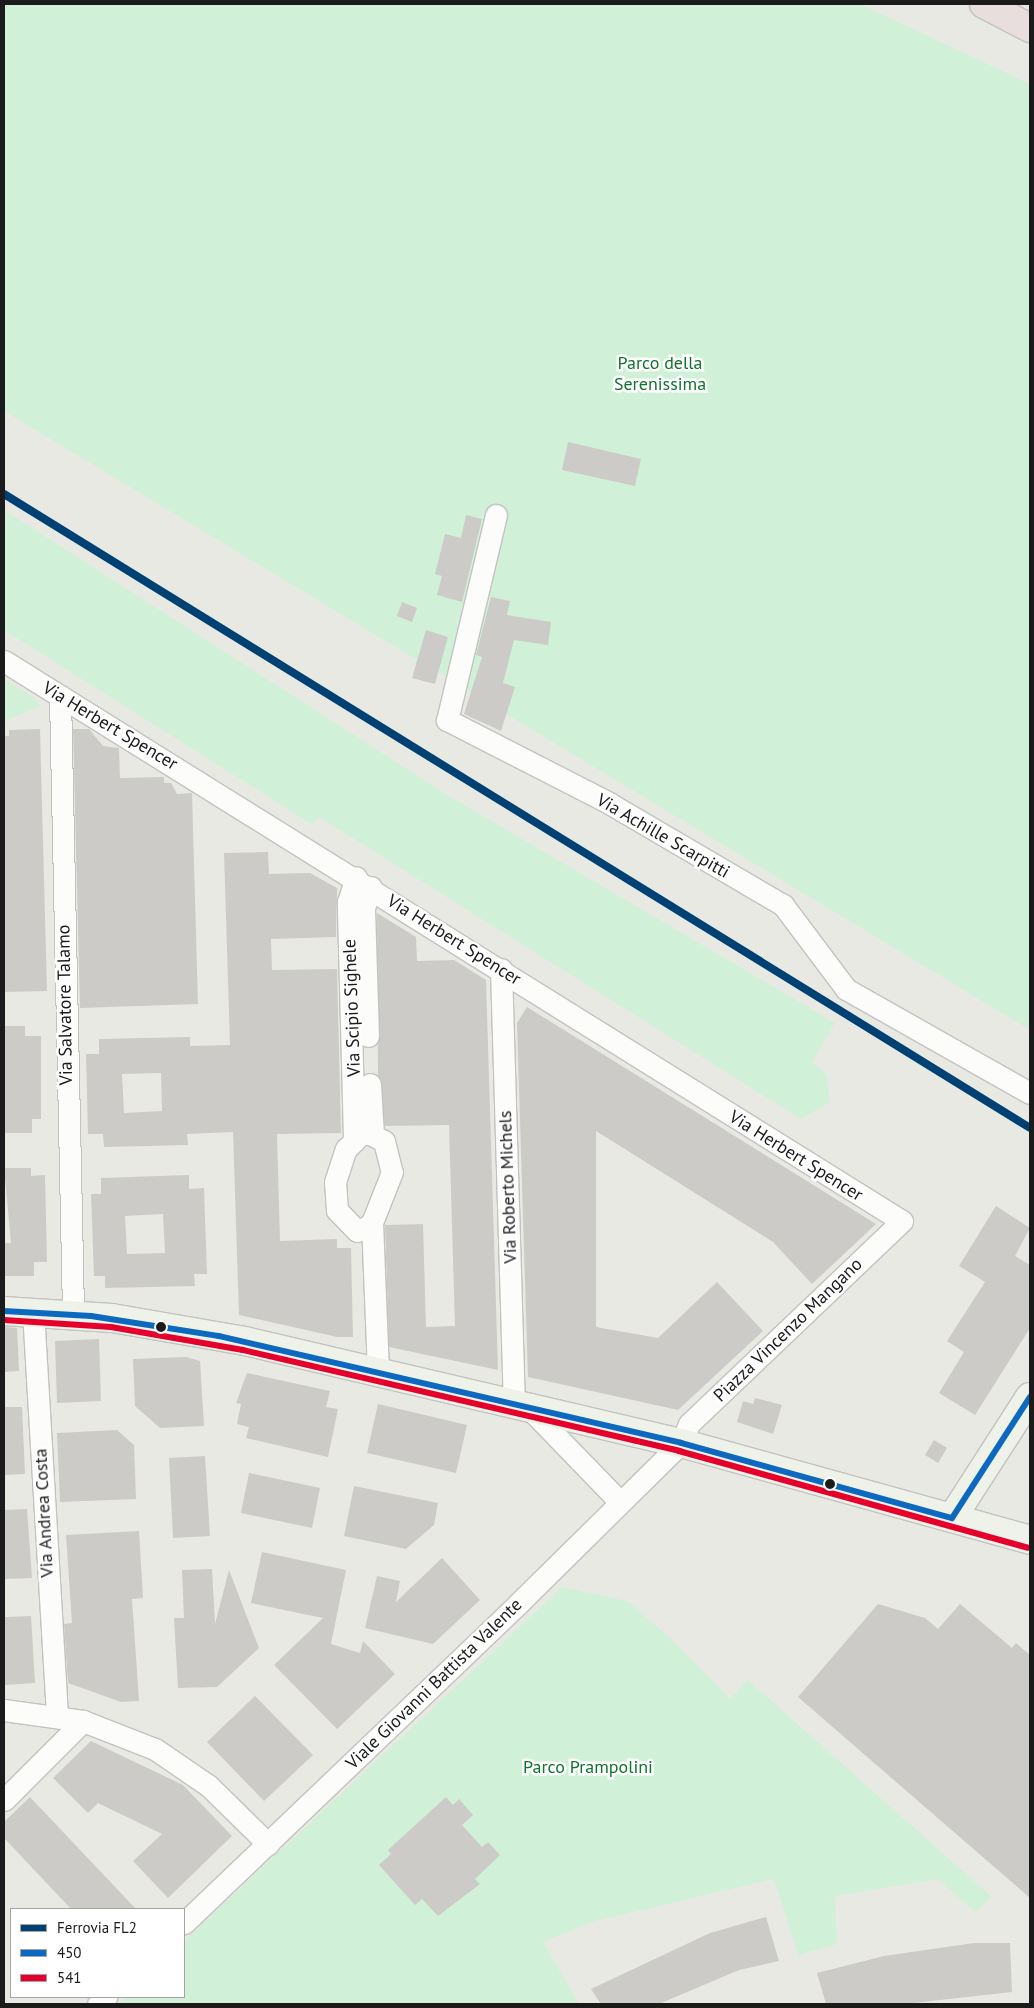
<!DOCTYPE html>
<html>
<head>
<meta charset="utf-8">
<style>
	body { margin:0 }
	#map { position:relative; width:1034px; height:2008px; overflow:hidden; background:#e9e9e4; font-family:"PT Sans",sans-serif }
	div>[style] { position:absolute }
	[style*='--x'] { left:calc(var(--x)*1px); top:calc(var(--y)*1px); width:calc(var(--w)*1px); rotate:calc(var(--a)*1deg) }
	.park>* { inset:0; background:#d1f0d8 }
	.building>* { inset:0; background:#cccbc7 }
	.roads { filter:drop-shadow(1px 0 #c2c2c0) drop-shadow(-1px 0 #c2c2c0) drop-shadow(0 1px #c2c2c0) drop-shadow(0 -1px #c2c2c0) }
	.street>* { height:21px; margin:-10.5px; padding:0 10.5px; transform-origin:10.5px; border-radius:10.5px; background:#fcfcfb }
	.secondary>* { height:28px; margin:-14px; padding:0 14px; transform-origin:14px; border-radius:14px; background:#eff2e8 }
	.highway>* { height:28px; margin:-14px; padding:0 14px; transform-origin:14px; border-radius:14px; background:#e8dedd }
	.bus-1>* { height:6px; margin:-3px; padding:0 3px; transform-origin:3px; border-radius:3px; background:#0c69bf }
	.bus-2>* { height:6px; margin:-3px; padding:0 3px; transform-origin:3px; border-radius:3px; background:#e4002b }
	.rail-1>* { height:8px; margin:-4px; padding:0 4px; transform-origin:4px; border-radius:4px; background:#004174 }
	.dots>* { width:14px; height:14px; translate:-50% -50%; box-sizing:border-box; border:2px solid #fff; border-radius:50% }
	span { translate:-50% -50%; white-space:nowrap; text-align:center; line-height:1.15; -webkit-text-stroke:5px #fff; paint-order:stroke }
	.park-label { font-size:18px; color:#10732e }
	.street-label { font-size:18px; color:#1b1b1b }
	.frame { position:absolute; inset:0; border:5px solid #1b1b1b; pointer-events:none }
	.legend { position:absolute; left:10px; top:1908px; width:175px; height:90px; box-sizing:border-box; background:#fff; border:1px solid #a4a4a4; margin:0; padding:6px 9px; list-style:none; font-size:15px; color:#1b1b1b }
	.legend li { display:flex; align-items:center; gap:10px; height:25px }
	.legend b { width:25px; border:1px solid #a4a4a4 }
</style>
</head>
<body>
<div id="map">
	<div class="park">
		<i style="clip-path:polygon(4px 4px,860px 4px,1030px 84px,1030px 1030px,4px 411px)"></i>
		<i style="clip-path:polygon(4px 510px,449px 796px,835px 1023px,812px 1062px,826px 1074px,830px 1102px,801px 1119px,319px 817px,313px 825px,4px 630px)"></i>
		<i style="clip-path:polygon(4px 679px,33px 697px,41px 706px,4px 721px)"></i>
		<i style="clip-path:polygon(562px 1587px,627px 1601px,677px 1644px,730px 1699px,748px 1680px,992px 1897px,975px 1912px,938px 1879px,835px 1896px,837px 1944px,798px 1955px,774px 1879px,591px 1922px,543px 1942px,579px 2004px,118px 2004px,126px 1997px,184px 1997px,184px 1941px)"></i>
	</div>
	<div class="building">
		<i style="clip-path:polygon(568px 442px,641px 459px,635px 486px,562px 470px)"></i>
		<i style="clip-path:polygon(466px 515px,482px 519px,462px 602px,437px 595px,442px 576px,435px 574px,445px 534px,461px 538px)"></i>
		<i style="clip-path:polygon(491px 597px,510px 601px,507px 615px,551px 622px,548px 645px,514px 640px,503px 683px,515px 687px,501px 731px,464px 714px,482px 657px,476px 655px)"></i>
		<i style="clip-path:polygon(402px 602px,417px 608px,412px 622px,397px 616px)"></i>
		<i style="clip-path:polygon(426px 630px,448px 637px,435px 684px,412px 678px)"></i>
		<i style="clip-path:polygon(40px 729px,47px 991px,4px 992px,4px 736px,9px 736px,9px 730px)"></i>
		<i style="clip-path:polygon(73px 729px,89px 729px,103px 746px,119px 748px,120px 778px,164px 777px,164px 783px,171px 783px,177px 794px,192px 793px,198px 1004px,80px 1008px)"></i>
		<i style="clip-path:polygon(evenodd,268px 852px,269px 874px,310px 873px,337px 888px,336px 937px,271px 939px,272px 970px,337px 969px,341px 1133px,277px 1134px,280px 1241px,337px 1239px,337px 1248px,351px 1248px,353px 1337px,337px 1337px,239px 1315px,233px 1132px,187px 1134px,188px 1145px,104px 1147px,103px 1134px,88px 1134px,86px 1054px,99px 1054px,99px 1039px,190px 1037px,190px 1046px,230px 1045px,224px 853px,268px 852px,161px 1073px,162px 1111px,124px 1113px,122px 1074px,161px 1073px)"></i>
		<i style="clip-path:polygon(377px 913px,416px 937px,417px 961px,454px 960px,486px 980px,498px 1370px,389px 1347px,385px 1225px,423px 1224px,426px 1327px,455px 1326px,449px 1125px,385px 1126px,378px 1075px)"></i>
		<i style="clip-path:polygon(527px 1007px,876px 1224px,812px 1284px,773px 1242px,596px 1131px,596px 1327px,658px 1338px,717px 1282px,763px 1331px,678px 1410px,528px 1377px,517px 1023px)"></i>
		<i style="clip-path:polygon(4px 1026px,25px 1026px,25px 1036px,41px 1036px,41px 1119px,32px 1119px,32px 1133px,4px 1133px)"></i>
		<i style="clip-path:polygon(4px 1168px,31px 1168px,31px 1176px,45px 1175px,47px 1262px,34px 1262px,34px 1276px,4px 1276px,4px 1243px,11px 1243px)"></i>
		<i style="clip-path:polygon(evenodd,189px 1175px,189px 1189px,204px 1188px,207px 1274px,194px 1274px,195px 1286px,105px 1288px,105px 1276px,94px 1276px,91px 1194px,101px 1194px,101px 1178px,189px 1175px,163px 1214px,165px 1253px,127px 1254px,125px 1216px,163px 1214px)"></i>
		<i style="clip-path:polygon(996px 1206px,1030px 1228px,1015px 1256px,1030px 1265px,1030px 1328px,975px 1415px,939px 1393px,964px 1352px,947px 1341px,985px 1282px,959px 1266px)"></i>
		<i style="clip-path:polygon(4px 1327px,17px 1328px,19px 1371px,4px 1372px)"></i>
		<i style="clip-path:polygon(99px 1339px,101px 1401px,57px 1403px,55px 1341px)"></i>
		<i style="clip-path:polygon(186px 1357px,200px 1361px,204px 1426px,160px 1428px,135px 1406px,133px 1359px)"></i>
		<i style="clip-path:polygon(247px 1373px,330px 1391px,326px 1407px,338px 1409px,328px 1457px,246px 1438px,249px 1427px,237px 1424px,241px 1404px,236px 1403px)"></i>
		<i style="clip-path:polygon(755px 1398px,782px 1405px,773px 1434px,737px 1422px,743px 1401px,753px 1404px)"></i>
		<i style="clip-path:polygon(378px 1404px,467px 1425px,456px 1473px,367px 1453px)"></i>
		<i style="clip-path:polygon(4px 1407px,22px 1407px,25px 1474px,4px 1475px)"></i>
		<i style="clip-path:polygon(117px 1430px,134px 1445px,136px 1499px,60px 1502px,57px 1433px)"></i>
		<i style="clip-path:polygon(934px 1440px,947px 1448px,938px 1463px,925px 1455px)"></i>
		<i style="clip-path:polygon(205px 1456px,210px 1536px,173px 1538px,169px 1458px)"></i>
		<i style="clip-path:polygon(249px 1473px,320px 1488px,312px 1528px,241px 1513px)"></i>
		<i style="clip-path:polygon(354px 1486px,438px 1503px,434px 1525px,406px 1549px,344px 1536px)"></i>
		<i style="clip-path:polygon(27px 1509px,32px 1578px,4px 1579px,4px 1510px)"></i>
		<i style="clip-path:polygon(139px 1531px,143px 1598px,132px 1599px,139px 1701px,121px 1702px,68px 1683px,64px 1624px,72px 1623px,66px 1535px)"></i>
		<i style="clip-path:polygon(262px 1552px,346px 1570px,331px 1644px,360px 1653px,363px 1641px,395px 1674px,337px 1729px,274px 1665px,323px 1618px,251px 1603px)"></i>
		<i style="clip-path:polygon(442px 1558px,480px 1600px,433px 1644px,365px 1628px,377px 1576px,400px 1581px,396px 1602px)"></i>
		<i style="clip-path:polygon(212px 1569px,215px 1624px,229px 1570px,259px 1648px,217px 1687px,178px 1688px,174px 1618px,184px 1618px,182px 1570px)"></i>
		<i style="clip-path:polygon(878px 1604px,925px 1618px,938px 1629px,960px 1604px,1012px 1648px,1016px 1643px,1030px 1655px,1030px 1898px,798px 1697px)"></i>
		<i style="clip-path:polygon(31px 1616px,35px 1683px,4px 1685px,4px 1617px)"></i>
		<i style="clip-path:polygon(255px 1696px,313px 1755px,264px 1801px,207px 1742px)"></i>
		<i style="clip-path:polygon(91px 1741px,183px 1785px,232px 1836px,168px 1898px,133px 1861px,162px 1834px,98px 1803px,88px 1813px,53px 1778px)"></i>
		<i style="clip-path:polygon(30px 1797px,136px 1909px,71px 1909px,4px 1838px,4px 1822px)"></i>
		<i style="clip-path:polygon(446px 1797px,453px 1805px,459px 1799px,473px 1815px,462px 1825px,482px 1847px,488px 1842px,500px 1855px,475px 1879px,480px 1884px,438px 1916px,422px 1899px,415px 1905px,379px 1865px,391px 1854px,388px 1850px)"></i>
		<i style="clip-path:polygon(766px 1917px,779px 1961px,739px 1970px,659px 2004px,601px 2004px,591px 1989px,710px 1933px)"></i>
		<i style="clip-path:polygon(974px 1943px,1010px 1943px,1012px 1992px,904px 2004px,826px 2004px,817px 1973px,884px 1956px)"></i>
	</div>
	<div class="roads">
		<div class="street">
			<i style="--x:496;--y:515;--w:211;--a:103.4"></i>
			<i style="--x:447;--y:720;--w:182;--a:27.1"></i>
			<i style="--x:609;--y:803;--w:202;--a:30.4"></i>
			<i style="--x:783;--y:905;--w:105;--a:53.1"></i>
			<i style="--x:846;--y:989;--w:211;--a:29.5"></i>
			<i style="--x:4;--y:661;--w:1058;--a:31.95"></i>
			<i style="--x:902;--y:1221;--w:294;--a:136.4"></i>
			<i style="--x:689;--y:1424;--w:21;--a:113"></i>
			<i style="--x:681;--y:1443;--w:229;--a:135.4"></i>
			<i style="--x:518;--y:1604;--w:462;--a:136.3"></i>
			<i style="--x:60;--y:696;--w:618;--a:88.79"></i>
			<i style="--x:501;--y:969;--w:435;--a:88.3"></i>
			<i style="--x:368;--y:1036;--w:128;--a:-91.8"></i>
			<i style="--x:364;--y:908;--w:22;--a:-72"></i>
			<i style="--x:370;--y:1084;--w:50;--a:86.6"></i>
			<i style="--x:368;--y:1133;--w:18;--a:27"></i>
			<i style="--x:384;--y:1141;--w:32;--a:76"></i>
			<i style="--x:392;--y:1172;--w:57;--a:111.6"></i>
			<i style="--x:371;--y:1225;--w:15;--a:157"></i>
			<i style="--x:357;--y:1231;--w:29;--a:-134"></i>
			<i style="--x:337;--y:1210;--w:28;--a:-94"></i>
			<i style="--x:335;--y:1182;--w:35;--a:-72"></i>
			<i style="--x:346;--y:1149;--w:20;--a:-45"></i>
			<i style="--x:360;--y:1135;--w:8;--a:-14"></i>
			<i style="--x:354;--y:1139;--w:237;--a:-91.5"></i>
			<i style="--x:348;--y:902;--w:26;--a:-72"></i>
			<i style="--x:372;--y:1222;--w:152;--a:87.7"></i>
			<i style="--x:33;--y:1311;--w:404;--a:86.6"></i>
			<i style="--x:528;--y:1407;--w:132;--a:45.9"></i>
			<i style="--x:4;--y:1710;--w:80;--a:7.9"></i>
			<i style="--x:83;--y:1721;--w:77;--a:21.3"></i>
			<i style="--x:155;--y:1749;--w:65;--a:34.4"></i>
			<i style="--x:209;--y:1786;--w:83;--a:44.5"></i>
			<i style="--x:4;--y:1800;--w:112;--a:-45"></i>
			<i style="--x:98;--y:2004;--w:11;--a:-41"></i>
		</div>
		<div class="secondary">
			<i style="--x:4;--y:1311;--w:108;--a:3.7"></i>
			<i style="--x:112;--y:1318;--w:135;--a:9.8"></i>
			<i style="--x:245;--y:1341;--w:448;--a:13.2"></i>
			<i style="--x:681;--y:1443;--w:362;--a:15.5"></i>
			<i style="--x:952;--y:1518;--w:144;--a:-57.2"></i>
		</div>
		<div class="highway">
			<i style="--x:984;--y:4;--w:52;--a:27.6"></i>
		</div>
	</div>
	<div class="bus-1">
		<i style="--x:4;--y:1311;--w:87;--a:3.3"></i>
		<i style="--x:91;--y:1316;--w:130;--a:8.9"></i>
		<i style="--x:219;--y:1336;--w:474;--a:13"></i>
		<i style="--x:681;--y:1443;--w:281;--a:15.5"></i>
		<i style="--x:952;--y:1518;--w:144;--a:-57.2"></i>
	</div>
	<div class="bus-2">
		<i style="--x:4;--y:1320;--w:107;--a:3.7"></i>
		<i style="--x:111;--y:1327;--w:134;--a:9.9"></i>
		<i style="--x:243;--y:1350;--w:448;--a:13"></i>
		<i style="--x:679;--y:1451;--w:362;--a:15.5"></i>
	</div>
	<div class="rail-1">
		<i style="--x:4;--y:494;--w:1206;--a:31.71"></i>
	</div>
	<div class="dots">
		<i style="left:161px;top:1327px;background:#1b1b1b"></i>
		<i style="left:830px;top:1484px;background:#1b1b1b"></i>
	</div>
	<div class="park-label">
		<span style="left:660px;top:374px">Parco della<br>Serenissima</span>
		<span style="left:588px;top:1767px">Parco Prampolini</span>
	</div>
	<div class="street-label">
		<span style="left:110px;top:726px;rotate:31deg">Via Herbert Spencer</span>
		<span style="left:663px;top:836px;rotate:30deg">Via Achille Scarpitti</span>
		<span style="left:454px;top:940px;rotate:32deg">Via Herbert Spencer</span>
		<span style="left:65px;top:1005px;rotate:-91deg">Via Salvatore Talamo</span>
		<span style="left:352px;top:1008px;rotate:-92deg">Via Scipio Sighele</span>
		<span style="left:796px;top:1156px;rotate:32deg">Via Herbert Spencer</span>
		<span style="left:508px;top:1187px;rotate:-92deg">Via Roberto Michels</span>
		<span style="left:788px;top:1330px;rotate:-44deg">Piazza Vincenzo Mangano</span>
		<span style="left:44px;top:1513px;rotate:-93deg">Via Andrea Costa</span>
		<span style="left:434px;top:1684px;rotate:-44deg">Viale Giovanni Battista Valente</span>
	</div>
	<div class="frame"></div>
	<ul class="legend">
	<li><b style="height:6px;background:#004174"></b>Ferrovia FL2</li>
	<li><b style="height:6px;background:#0c69bf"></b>450</li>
	<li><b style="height:6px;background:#e4002b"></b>541</li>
	</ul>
</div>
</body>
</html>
